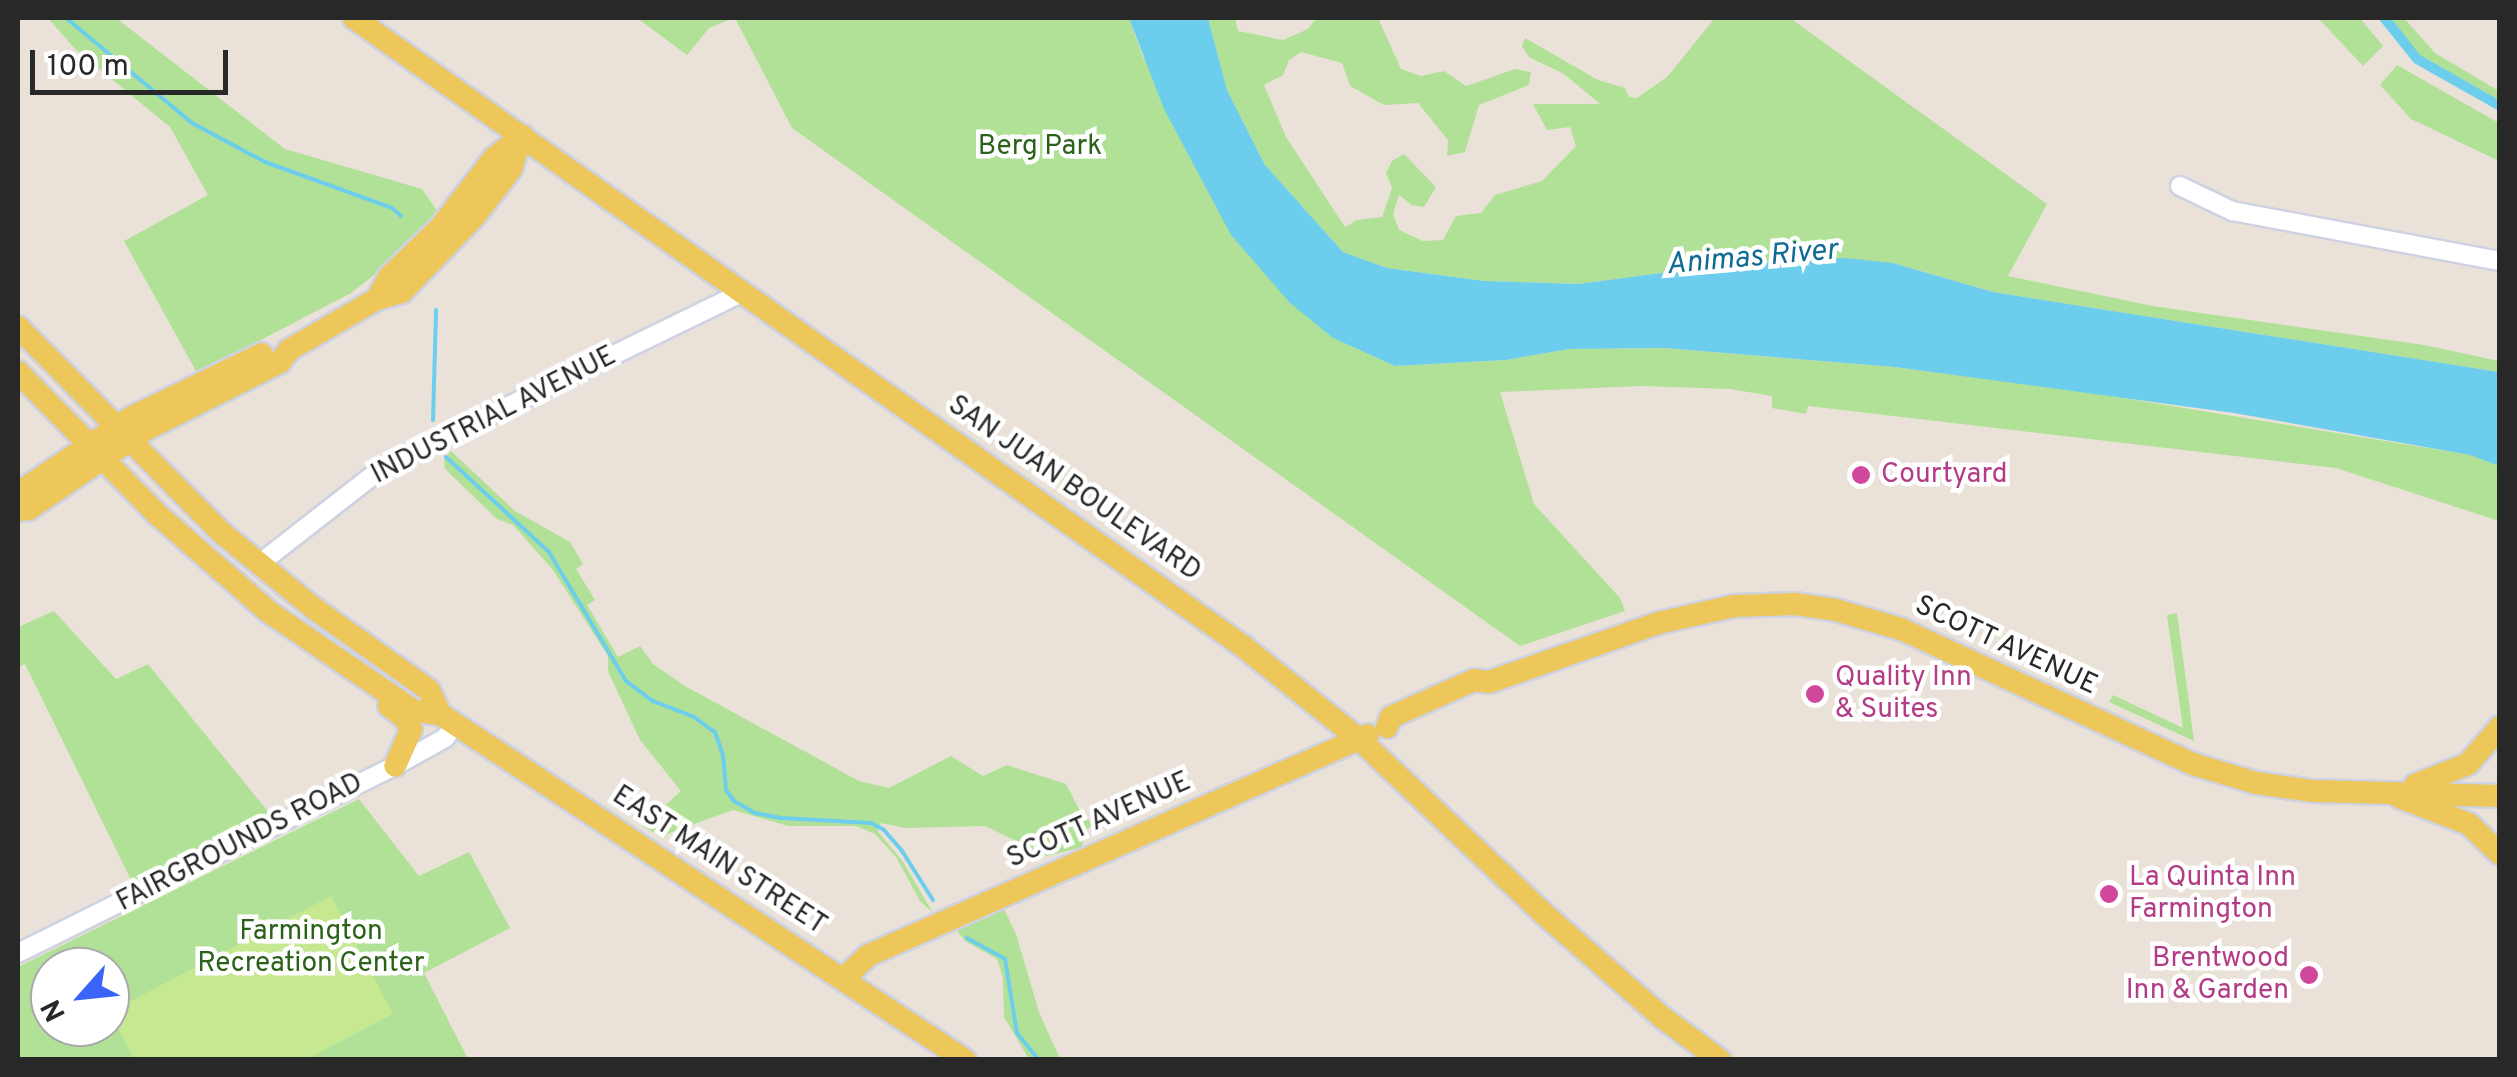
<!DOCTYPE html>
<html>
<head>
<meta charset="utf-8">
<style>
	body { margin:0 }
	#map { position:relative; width:2517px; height:1077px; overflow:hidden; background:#eae2d9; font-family:Overpass,sans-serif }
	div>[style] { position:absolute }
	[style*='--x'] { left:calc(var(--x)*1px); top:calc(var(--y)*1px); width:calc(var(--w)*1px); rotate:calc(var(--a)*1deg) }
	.green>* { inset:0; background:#b1e196 }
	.pitch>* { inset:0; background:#c6e891 }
	.water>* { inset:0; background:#6cceec }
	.stream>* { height:4px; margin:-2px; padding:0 2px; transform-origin:2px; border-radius:2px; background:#6cceec }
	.roads { filter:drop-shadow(2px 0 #ced2e1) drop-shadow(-2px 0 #ced2e1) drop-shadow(0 2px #ced2e1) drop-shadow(0 -2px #ced2e1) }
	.minor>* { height:18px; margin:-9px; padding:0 9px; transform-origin:9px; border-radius:9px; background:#fff }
	.major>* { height:22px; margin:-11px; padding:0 11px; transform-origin:11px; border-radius:11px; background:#eec75a }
	.dots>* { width:28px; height:28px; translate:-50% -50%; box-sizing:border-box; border:5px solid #fff; border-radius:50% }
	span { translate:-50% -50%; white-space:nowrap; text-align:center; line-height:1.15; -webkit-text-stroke:9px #fff; paint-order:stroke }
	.park-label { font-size:28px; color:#2b621a }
	.street-label { font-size:28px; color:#282828 }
	.hotel-label { font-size:28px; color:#b23c85 }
	.left { translate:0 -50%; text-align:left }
	.right { translate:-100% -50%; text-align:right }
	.water-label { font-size:30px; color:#0f6a94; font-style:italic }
	.frame { position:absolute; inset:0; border:20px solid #282828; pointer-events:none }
	.north { position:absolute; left:30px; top:947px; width:100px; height:100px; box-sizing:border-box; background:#fff; border:2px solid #a9a9a9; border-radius:50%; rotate:243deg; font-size:28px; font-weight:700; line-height:40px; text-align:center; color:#282828 }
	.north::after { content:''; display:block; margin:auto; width:35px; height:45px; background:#3a63f7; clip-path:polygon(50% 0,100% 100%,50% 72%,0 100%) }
	.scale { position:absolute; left:30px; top:50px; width:198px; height:45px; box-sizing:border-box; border:5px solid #282828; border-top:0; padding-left:12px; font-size:30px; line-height:35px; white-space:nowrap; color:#282828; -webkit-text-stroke:8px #fff; paint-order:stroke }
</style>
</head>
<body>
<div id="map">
	<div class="green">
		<i style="clip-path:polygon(48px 18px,116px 18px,285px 149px,422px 189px,440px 215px,405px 251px,351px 293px,197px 373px,124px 241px,208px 195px,170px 127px,75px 49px)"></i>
		<i style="clip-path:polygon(637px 18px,733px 18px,709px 28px,687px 55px)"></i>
		<i style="clip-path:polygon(735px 18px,1129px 18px,1143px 57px,1333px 338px,1395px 366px,1506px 360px,1569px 349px,1664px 348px,1895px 367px,2068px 389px,2471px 455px,2499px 466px,2499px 521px,2336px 468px,1808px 406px,1806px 414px,1772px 408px,1772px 396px,1730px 389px,1642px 386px,1500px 392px,1534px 504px,1620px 598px,1625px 611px,1520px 646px,792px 128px)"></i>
		<i style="clip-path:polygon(1208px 18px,1235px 18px,1238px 31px,1283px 40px,1308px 29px,1316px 18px,1378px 18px,1401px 69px,1421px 76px,1444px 71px,1466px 86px,1515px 69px,1531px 72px,1529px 85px,1479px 105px,1465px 152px,1447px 156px,1448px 140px,1418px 103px,1384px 105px,1350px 86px,1342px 63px,1301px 52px,1289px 60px,1283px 75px,1264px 85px,1286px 137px,1345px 227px,1357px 220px,1382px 217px,1392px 188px,1386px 173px,1392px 161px,1404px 154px,1436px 187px,1424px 207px,1412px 205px,1399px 195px,1393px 214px,1399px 230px,1423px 241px,1443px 240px,1456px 216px,1481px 213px,1495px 195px,1542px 181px,1576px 146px,1570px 127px,1547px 130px,1533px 104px,1600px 104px,1564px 74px,1529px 57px,1522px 46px,1525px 38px,1598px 80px,1625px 88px,1629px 97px,1637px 98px,1667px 77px,1715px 18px,1790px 18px,2047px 204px,2008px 276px,2153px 306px,2424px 345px,2499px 361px,2499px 372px,1993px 292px,1893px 263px,1729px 264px,1578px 284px,1484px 281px,1387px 268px,1343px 252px,1265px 165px,1227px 90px)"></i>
		<i style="clip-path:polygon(2318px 18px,2360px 18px,2383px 46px,2363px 66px)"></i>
		<i style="clip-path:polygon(2391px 18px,2404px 18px,2435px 53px,2499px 91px,2499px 100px,2419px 55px)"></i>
		<i style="clip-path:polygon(2397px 65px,2499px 123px,2499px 161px,2411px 119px,2380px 85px)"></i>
		<i style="clip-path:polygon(451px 451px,515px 511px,570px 542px,583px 564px,576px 569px,595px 600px,587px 605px,618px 657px,640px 646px,653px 664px,685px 686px,859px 781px,889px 788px,951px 756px,983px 776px,1007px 765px,1066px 784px,1081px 813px,1093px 824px,1085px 832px,1082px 847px,1047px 856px,985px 826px,905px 828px,881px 823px,877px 830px,903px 862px,933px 913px,920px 901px,896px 857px,875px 834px,856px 826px,788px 826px,733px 810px,667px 834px,664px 839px,643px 826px,681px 791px,640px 740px,608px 671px,608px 656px,553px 570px,513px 525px,497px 519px,445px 469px,444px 459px)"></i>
		<i style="clip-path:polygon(54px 611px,116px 679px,148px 664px,270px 814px,132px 882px,25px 664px,18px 667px,18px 627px)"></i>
		<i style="clip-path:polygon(2177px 613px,2194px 741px,2109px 702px,2113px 695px,2183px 728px,2167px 615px)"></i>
		<i style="clip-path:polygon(evenodd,359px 799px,419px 876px,469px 852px,510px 928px,424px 973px,468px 1059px,18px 1060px,18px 967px,359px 799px,50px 967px,110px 967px,110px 1027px,50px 1027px,50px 967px)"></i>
		<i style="clip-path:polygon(1004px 909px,1016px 934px,1039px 1012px,1060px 1059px,1029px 1059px,1004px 1017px,1003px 977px,997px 959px,965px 941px,956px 930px)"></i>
	</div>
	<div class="pitch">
		<i style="clip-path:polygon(331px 896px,393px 1014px,307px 1059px,134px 1059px,110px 1012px)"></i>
	</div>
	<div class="water">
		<i style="clip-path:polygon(1129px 18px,1208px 18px,1227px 90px,1265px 165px,1343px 252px,1387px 268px,1484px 281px,1578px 284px,1729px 264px,1845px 258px,1893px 263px,1993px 292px,2499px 372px,2499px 466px,2470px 455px,2234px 413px,1895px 367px,1664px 348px,1569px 349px,1506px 360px,1395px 366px,1333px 338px,1290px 303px,1231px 235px,1164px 109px)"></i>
		<i style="clip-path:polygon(2378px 18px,2391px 18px,2420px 55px,2499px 100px,2499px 111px,2414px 63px)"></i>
	</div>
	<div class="stream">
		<i style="--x:66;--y:18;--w:164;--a:39.8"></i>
		<i style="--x:192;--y:123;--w:83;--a:28.1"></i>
		<i style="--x:265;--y:162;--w:135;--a:19.9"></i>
		<i style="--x:392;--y:208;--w:12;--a:42"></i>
		<i style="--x:433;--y:420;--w:110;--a:-88.4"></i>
		<i style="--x:446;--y:457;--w:140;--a:42.7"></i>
		<i style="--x:549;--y:552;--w:150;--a:59.2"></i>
		<i style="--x:626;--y:681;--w:34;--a:37"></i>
		<i style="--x:653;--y:701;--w:44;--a:21.3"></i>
		<i style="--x:694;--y:717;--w:26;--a:36"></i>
		<i style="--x:715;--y:732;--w:24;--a:71"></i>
		<i style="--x:723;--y:755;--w:35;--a:85"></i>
		<i style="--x:726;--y:790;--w:14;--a:54"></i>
		<i style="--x:734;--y:801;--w:24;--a:30"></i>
		<i style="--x:755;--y:813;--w:26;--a:11"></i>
		<i style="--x:781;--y:818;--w:90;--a:3.2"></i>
		<i style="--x:871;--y:823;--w:15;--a:28"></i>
		<i style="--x:884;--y:830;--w:28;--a:49"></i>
		<i style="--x:902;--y:851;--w:58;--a:57.7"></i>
		<i style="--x:967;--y:938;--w:43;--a:28.9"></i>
		<i style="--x:1005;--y:959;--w:75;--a:80.8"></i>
		<i style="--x:1017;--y:1033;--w:35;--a:51"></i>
	</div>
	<div class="roads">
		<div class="minor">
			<i style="--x:2180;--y:186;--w:58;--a:25.7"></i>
			<i style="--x:2232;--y:211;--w:273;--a:10.6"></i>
			<i style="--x:259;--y:564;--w:160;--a:-37.9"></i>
			<i style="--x:385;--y:466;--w:399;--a:-25.9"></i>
			<i style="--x:18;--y:953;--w:421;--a:-26.4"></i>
			<i style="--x:395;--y:766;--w:57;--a:-29.2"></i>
			<i style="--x:445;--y:738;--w:18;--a:-52"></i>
		</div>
		<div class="major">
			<i style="--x:354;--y:18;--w:1090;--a:35.25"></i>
			<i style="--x:1244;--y:647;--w:147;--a:38.7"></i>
			<i style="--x:1359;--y:739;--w:253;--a:43.4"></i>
			<i style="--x:1543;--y:913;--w:159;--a:41.2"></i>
			<i style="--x:1663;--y:1018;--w:71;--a:36.4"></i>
			<i style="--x:377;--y:299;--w:25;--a:-61"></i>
			<i style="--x:389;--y:277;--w:71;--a:-43.9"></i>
			<i style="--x:440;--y:228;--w:88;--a:-52.4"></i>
			<i style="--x:494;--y:158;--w:36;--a:-38"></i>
			<i style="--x:18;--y:327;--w:290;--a:45.3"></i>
			<i style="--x:222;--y:533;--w:120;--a:39.3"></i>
			<i style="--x:315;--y:609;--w:140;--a:35.4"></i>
			<i style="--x:429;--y:690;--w:26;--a:65"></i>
			<i style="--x:18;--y:372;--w:199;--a:45.6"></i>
			<i style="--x:157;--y:514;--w:149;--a:41.2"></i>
			<i style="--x:269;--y:612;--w:176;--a:34.3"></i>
			<i style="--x:414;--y:711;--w:26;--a:7"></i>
			<i style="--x:440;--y:714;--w:629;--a:33.39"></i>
			<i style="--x:18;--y:493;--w:137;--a:-33.7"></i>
			<i style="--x:132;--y:417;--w:144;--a:-25.9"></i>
			<i style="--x:18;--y:510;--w:11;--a:-5"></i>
			<i style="--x:29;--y:509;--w:140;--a:-34.3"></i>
			<i style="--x:145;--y:430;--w:151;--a:-26.7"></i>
			<i style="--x:280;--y:362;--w:15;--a:-53"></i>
			<i style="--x:289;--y:350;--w:102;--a:-30.1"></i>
			<i style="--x:377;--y:299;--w:26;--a:-16"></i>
			<i style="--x:402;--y:292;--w:104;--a:-46.2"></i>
			<i style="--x:474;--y:217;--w:61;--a:-52.4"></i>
			<i style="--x:511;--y:169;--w:35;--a:-72"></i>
			<i style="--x:389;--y:706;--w:20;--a:37"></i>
			<i style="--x:405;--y:718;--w:13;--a:63"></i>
			<i style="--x:411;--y:730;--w:39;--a:114"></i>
			<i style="--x:1387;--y:727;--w:11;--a:-68"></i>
			<i style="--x:1391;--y:717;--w:91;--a:-24"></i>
			<i style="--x:1474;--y:680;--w:15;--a:8"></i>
			<i style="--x:1489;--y:682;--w:179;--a:-19.2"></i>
			<i style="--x:1658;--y:623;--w:78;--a:-12.6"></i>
			<i style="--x:1734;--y:606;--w:61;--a:-1.9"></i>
			<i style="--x:1795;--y:604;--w:41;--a:8.3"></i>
			<i style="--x:1836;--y:610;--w:68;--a:16.3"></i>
			<i style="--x:1901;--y:629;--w:322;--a:24.8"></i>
			<i style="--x:2193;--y:764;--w:66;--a:16.8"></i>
			<i style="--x:2256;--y:783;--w:58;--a:8"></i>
			<i style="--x:2313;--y:791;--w:187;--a:1.5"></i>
			<i style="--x:2415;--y:785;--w:57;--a:-21.6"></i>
			<i style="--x:2468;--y:764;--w:49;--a:-49.1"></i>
			<i style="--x:2399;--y:797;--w:75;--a:21.1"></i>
			<i style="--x:2469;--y:824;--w:43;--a:44.1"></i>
			<i style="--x:843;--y:979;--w:35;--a:-43"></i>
			<i style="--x:869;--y:955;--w:545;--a:-23.79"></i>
		</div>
	</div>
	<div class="dots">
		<i style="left:1861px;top:475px;background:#d1479c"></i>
		<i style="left:1815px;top:694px;background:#d1479c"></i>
		<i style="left:2109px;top:894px;background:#d1479c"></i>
		<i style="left:2309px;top:975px;background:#d1479c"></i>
	</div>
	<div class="park-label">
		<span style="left:1040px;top:147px">Berg Park</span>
		<span style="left:311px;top:948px">Farmington<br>Recreation Center</span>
	</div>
	<div class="street-label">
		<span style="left:494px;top:416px;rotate:-27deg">INDUSTRIAL AVENUE</span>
		<span style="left:1074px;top:489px;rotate:35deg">SAN JUAN BOULEVARD</span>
		<span style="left:2006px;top:646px;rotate:25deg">SCOTT AVENUE</span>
		<span style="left:1099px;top:821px;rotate:-24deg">SCOTT AVENUE</span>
		<span style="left:240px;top:843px;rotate:-27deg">FAIRGROUNDS ROAD</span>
		<span style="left:719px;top:861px;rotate:33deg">EAST MAIN STREET</span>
	</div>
	<div class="hotel-label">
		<span class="left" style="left:1881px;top:475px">Courtyard</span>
		<span class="left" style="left:1835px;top:694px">Quality Inn<br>&amp; Suites</span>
		<span class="left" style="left:2129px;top:894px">La Quinta Inn<br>Farmington</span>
		<span class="right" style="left:2289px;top:975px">Brentwood<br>Inn &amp; Garden</span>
	</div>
	<div class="water-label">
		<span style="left:1752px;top:259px;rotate:-5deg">Animas River</span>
	</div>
	<div class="frame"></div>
	<div class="north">N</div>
	<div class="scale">100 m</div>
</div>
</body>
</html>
